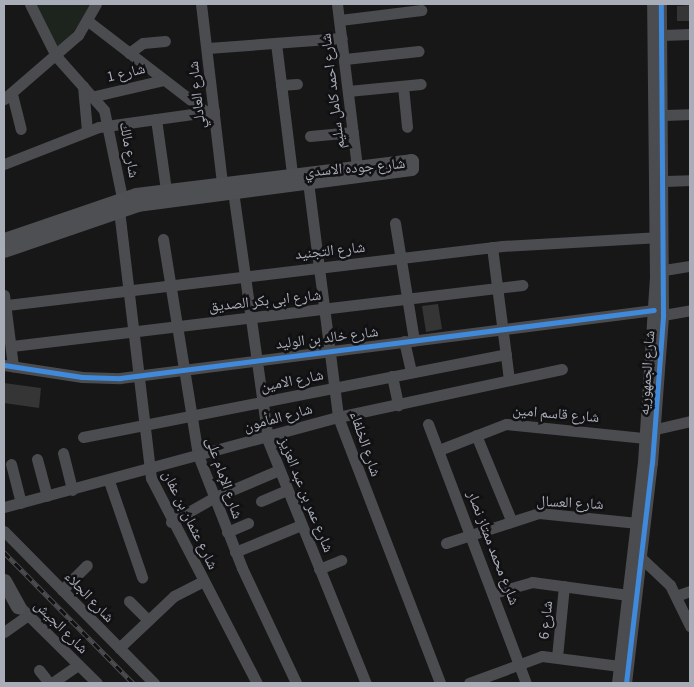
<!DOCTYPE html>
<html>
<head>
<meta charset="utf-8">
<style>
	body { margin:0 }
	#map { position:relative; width:694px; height:687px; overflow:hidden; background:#171717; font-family:"Source Sans 3","Noto Naskh Arabic",sans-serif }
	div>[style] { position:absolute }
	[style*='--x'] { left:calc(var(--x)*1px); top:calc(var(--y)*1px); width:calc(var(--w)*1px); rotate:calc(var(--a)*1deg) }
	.green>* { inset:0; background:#1d241e }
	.building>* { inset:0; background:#353536 }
	.minor>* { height:11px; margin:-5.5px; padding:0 5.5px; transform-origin:5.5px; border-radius:5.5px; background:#4b4c50 }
	.major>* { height:15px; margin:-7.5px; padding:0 7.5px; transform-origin:7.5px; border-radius:7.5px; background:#4d4f52 }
	.rail>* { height:4.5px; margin-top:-2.25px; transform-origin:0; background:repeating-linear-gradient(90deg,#111113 0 8px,#4b4c4f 0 16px); box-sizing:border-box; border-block:1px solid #4b4c4f }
	.cycleway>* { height:5px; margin:-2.5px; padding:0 2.5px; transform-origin:2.5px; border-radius:2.5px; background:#408adc }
	span { translate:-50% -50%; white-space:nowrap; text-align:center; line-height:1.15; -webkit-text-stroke:5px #111113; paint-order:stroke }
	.street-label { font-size:15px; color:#a8adb8 }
	.frame { position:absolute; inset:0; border:5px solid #a8adb8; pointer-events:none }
</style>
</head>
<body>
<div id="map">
	<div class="green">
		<i style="clip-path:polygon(30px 4px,94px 4px,56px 55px)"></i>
	</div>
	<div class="building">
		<i style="clip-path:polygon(690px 5px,690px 21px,677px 21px,677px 6px)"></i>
		<i style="clip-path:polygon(438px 304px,442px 329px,426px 332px,422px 306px)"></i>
		<i style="clip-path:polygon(4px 383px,41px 388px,39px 408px,4px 403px)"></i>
	</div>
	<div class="minor">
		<i style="--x:30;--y:4;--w:58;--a:63.4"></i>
		<i style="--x:56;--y:56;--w:72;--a:48.4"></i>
		<i style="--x:104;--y:110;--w:90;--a:78.4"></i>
		<i style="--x:201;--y:4;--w:180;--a:83.3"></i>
		<i style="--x:337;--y:4;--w:172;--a:83"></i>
		<i style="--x:340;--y:20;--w:82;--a:-7"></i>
		<i style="--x:88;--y:21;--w:149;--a:37.6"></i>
		<i style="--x:662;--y:35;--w:28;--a:-2"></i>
		<i style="--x:276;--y:43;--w:132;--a:83"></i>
		<i style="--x:208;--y:48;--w:134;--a:-4.3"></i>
		<i style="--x:129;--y:53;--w:17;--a:-36"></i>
		<i style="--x:143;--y:43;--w:22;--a:-5"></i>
		<i style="--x:345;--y:59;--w:74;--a:-6.2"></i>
		<i style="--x:281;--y:85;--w:16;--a:-4"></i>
		<i style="--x:83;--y:86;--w:45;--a:84.9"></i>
		<i style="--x:403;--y:86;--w:41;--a:84.4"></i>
		<i style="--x:348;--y:91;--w:73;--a:-5.5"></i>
		<i style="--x:12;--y:94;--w:36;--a:76"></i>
		<i style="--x:95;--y:96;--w:71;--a:-13.1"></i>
		<i style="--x:4;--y:99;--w:98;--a:-40.9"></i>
		<i style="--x:78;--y:35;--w:36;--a:-60"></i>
		<i style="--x:665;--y:115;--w:25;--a:-2"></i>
		<i style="--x:156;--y:119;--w:72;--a:82"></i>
		<i style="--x:310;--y:136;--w:43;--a:-5.3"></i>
		<i style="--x:4;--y:164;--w:102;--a:-21.3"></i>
		<i style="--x:99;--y:127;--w:116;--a:-7.9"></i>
		<i style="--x:307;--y:174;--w:245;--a:82.7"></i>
		<i style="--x:338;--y:417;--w:285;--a:69"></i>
		<i style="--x:665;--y:181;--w:25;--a:-2"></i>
		<i style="--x:233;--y:191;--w:252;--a:82"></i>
		<i style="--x:268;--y:441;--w:261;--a:68"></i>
		<i style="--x:119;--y:210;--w:270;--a:83.2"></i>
		<i style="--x:151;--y:478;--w:231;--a:62.7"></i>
		<i style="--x:395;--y:223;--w:119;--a:80.8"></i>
		<i style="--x:163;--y:239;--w:219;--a:80.8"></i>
		<i style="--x:198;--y:455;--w:121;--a:68.7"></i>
		<i style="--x:242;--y:568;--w:127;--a:64.8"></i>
		<i style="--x:492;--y:247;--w:133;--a:82.7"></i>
		<i style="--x:664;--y:270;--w:26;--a:-9"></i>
		<i style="--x:4;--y:295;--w:72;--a:82.8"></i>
		<i style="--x:7;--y:305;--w:499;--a:-6.8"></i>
		<i style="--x:502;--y:246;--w:154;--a:-3.3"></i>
		<i style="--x:663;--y:315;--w:27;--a:-10"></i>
		<i style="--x:404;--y:341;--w:32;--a:77"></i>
		<i style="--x:12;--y:346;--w:514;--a:-6.82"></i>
		<i style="--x:4;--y:365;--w:79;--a:8.7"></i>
		<i style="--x:82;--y:377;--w:38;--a:2"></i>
		<i style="--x:120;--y:378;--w:538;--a:-7.26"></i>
		<i style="--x:392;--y:376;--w:30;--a:78"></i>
		<i style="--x:428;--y:424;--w:277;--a:69.3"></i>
		<i style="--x:656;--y:429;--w:35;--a:-13"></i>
		<i style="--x:476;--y:435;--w:92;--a:67.6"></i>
		<i style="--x:83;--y:437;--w:431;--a:-11.1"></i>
		<i style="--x:439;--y:450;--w:72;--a:-21.2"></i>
		<i style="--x:506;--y:424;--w:140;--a:5.8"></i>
		<i style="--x:63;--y:453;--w:38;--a:76"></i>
		<i style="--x:37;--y:459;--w:38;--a:75"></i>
		<i style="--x:11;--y:464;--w:40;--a:75.6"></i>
		<i style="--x:109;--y:481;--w:102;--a:71"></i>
		<i style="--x:261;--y:501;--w:28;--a:-23"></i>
		<i style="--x:4;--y:507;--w:346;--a:-15.1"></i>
		<i style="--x:338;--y:417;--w:229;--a:-12.1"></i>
		<i style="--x:171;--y:522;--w:48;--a:-29.7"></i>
		<i style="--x:213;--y:498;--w:72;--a:-23"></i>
		<i style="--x:4;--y:531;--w:214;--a:45.4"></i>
		<i style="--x:227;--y:532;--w:23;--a:-23"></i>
		<i style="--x:446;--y:543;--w:98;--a:-17.9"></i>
		<i style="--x:539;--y:513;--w:99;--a:5.8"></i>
		<i style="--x:235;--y:552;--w:71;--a:-22.2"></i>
		<i style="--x:638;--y:555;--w:44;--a:43.2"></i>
		<i style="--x:670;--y:585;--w:46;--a:64"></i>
		<i style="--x:319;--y:569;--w:24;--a:-22"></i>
		<i style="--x:62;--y:590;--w:35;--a:-45"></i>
		<i style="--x:494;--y:593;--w:40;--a:-16"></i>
		<i style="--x:532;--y:582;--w:97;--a:7.7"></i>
		<i style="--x:676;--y:596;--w:15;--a:-20"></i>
		<i style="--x:13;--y:600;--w:118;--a:44.7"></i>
		<i style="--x:129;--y:601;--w:27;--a:45"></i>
		<i style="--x:4;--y:632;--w:29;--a:-35"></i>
		<i style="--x:119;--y:648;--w:76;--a:-43.4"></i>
		<i style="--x:174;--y:596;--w:33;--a:-27"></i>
		<i style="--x:557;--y:657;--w:71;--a:-84.4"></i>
		<i style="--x:39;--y:670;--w:16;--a:52"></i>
		<i style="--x:52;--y:683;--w:32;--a:-35"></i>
		<i style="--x:469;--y:683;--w:78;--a:-20.3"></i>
		<i style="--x:542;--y:656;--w:78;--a:7.4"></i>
		<i style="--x:617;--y:683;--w:223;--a:-83.3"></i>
		<i style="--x:643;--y:462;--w:184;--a:-86.3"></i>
		<i style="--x:655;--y:278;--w:274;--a:-90.6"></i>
		<i style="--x:626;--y:683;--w:222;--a:-83.3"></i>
		<i style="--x:652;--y:463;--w:148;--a:-85.7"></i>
		<i style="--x:663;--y:315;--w:311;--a:-90.4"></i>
	</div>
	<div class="major">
		<i style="--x:4;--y:240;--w:139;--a:-18.8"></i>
		<i style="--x:136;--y:195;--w:277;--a:-7"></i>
		<i style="--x:411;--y:161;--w:7;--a:90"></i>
		<i style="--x:411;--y:168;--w:275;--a:172.5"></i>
		<i style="--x:138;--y:204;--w:142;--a:161.1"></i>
		<i style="--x:4;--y:581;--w:29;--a:61"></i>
	</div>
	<div class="rail">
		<i style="--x:4;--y:552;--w:184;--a:45.4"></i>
	</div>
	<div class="cycleway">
		<i style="--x:4;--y:365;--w:79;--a:8.7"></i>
		<i style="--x:82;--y:377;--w:38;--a:2"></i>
		<i style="--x:120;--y:378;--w:538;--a:-7.26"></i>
		<i style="--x:626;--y:683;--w:222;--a:-83.3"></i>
		<i style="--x:652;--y:463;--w:148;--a:-85.7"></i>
		<i style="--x:663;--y:315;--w:311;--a:-90.4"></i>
	</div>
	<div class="street-label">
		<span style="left:126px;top:73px;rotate:-13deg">شارع 1</span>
		<span style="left:333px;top:91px;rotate:-97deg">شارع احمد كامل سليم</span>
		<span style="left:197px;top:95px;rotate:-96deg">شارع العادلي</span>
		<span style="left:129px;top:150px;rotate:80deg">شارع مالك</span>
		<span style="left:355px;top:168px;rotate:-5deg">شارع جوده الاسدي</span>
		<span style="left:330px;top:251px;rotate:-6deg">شارع التجنيد</span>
		<span style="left:265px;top:301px;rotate:-6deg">شارع ابى بكر الصديق</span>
		<span style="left:327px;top:338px;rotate:-7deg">شارع خالد بن الوليد</span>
		<span style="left:647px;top:373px;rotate:-86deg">شارع الجمهوريه</span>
		<span style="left:292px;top:381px;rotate:-11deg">شارع الامين</span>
		<span style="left:556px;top:414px;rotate:5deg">شارع قاسم امين</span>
		<span style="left:278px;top:418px;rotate:-15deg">شارع المأمون</span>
		<span style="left:365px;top:444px;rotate:71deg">شارع الخلفاء</span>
		<span style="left:224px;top:478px;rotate:71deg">شارع الإمام على</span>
		<span style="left:306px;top:495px;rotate:68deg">شارع عمر بن عبد العزيز</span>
		<span style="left:570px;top:503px;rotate:3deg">شارع العسال</span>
		<span style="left:190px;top:520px;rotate:64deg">شارع عثمان بن عفان</span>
		<span style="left:493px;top:548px;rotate:69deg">شارع محمد ممتاز نصار</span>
		<span style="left:89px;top:597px;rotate:46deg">شارع الجلاء</span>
		<span style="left:546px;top:620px;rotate:-84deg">شارع 6</span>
		<span style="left:61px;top:627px;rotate:45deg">شارع الجيش</span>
	</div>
	<div class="frame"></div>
</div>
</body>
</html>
